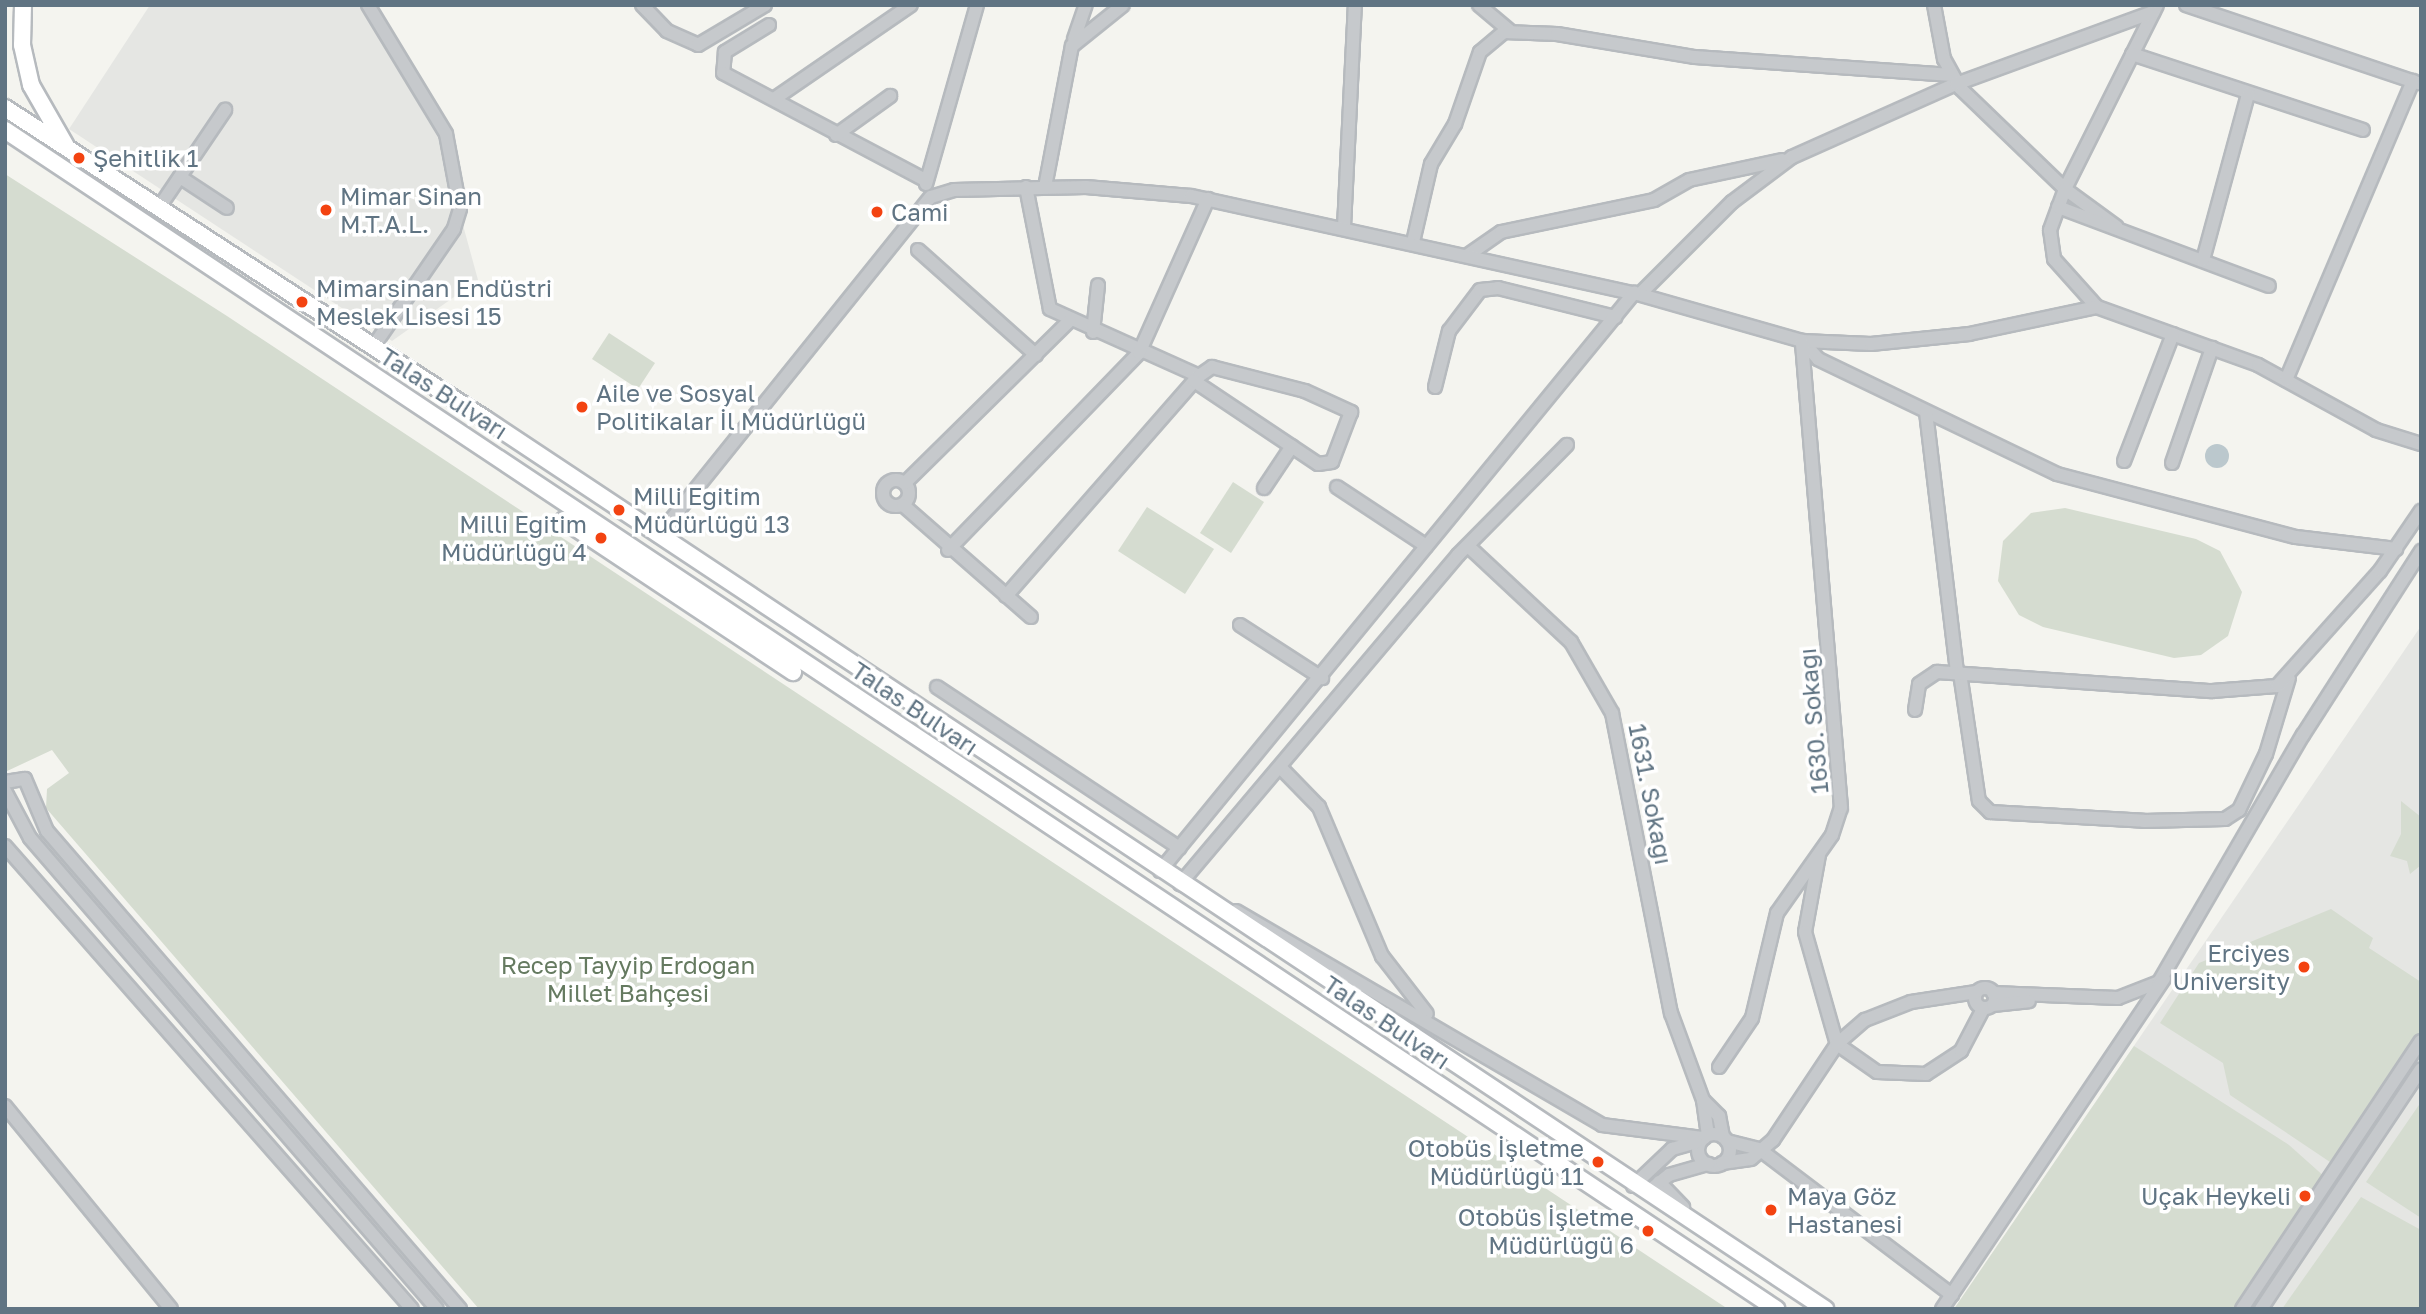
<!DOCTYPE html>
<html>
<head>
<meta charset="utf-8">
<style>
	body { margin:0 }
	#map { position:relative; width:2426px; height:1314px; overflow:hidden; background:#f4f4ef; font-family:"Golos Text",sans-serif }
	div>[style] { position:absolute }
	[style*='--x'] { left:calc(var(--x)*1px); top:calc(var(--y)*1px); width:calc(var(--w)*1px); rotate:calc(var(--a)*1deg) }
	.built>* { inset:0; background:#e5e6e3 }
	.green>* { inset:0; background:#d5dcd0 }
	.water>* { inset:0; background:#bbc8cd }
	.round { border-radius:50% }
	.roads { filter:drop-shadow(2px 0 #b6babe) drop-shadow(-2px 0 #b6babe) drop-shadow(0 2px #b6babe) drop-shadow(0 -2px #b6babe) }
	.minor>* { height:12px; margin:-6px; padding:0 6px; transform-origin:6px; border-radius:6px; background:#c6c9cc }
	.minor>.ring { margin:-6px; padding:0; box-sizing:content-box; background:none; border:12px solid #c6c9cc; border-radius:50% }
	.major>* { height:16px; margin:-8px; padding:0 8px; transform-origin:8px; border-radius:8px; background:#fff }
	.dots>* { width:19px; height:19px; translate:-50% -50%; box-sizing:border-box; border:4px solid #fff; border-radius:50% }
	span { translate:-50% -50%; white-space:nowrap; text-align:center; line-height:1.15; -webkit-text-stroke:7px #fff; paint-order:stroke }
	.poi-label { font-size:24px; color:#607483 }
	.left { translate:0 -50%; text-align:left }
	.right { translate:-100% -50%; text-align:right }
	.street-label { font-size:24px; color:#607483 }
	.park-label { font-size:24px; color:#657a60 }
	.frame { position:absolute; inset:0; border:7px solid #607483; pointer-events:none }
</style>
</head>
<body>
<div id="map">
	<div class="built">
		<i style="clip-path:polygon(150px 5px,360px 5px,440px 141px,478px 280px,392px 341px,69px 129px)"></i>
		<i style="clip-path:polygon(2421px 626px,2421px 1309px,1954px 1309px)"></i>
	</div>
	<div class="green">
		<i style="clip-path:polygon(5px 174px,227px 316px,1728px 1309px,479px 1309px,46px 808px,47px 789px,69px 773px,52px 750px,5px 772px)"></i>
		<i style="clip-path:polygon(609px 333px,655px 363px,638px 389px,592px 359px)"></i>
		<i style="clip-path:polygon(1233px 482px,1264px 502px,1231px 553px,1200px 533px)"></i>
		<i style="clip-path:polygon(1147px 507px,1214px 549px,1185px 594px,1118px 551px)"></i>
		<i style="clip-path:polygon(2065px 508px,2196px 539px,2220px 551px,2242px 592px,2228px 636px,2201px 655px,2174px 658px,2043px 627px,2019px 615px,1998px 581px,2003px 541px,2031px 513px)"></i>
		<i style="clip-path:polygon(2401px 801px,2421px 817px,2421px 865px,2410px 874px,2407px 861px,2390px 856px,2401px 834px)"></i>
		<i style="clip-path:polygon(2331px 909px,2373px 938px,2369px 948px,2421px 982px,2421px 1048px,2343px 1161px,2330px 1162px,2230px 1095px,2223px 1063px,2160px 1023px,2199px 963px)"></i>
		<i style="clip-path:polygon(2134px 1046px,2289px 1145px,2326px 1178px,2248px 1309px,1954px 1309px)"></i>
		<i style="clip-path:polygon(2421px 1102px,2421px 1218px,2366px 1182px)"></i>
		<i style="clip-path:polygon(2361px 1197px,2421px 1230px,2421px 1309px,2282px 1309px)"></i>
	</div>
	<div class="water">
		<i class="round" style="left:2205px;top:444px;width:24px;height:24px"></i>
	</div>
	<div class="roads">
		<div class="minor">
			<i style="--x:368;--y:5;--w:151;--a:58.8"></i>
			<i style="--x:446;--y:134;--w:76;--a:79.4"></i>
			<i style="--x:460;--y:209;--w:21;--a:107"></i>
			<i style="--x:454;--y:229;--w:143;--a:124.5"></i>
			<i style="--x:642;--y:5;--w:36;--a:46"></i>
			<i style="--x:667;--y:31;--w:34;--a:24"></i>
			<i style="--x:698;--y:45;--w:78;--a:-30.8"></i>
			<i style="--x:1479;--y:5;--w:40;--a:40"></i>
			<i style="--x:1934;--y:5;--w:55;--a:79.5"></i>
			<i style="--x:1944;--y:59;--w:33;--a:61"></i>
			<i style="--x:1960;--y:88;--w:146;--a:43.9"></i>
			<i style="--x:2065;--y:189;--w:64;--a:36.2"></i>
			<i style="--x:2157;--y:5;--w:206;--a:116.6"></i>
			<i style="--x:2065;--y:189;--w:44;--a:110.1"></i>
			<i style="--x:2050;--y:230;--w:29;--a:82"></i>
			<i style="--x:2054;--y:259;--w:64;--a:48.1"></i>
			<i style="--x:2097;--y:307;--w:171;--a:19.8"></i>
			<i style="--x:2258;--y:365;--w:135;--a:28.8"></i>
			<i style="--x:2376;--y:430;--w:47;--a:17.3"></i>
			<i style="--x:2186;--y:5;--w:245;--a:18.6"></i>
			<i style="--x:769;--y:25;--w:52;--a:148.5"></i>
			<i style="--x:725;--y:52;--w:21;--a:95"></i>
			<i style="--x:723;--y:73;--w:229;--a:27.9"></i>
			<i style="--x:1074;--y:39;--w:36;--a:-71"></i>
			<i style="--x:2132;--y:54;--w:243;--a:18.2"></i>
			<i style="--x:774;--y:99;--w:166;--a:-34.5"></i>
			<i style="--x:836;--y:135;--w:67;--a:-35.8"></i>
			<i style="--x:180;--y:177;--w:56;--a:33.4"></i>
			<i style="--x:926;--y:184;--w:186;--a:-74.1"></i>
			<i style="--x:1026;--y:187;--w:124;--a:78.9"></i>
			<i style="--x:1050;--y:309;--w:163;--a:24.2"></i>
			<i style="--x:1045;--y:187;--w:144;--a:-79.2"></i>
			<i style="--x:1072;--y:46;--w:65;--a:-38.8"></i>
			<i style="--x:2058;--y:207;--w:225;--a:20.5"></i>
			<i style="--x:158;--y:209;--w:120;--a:-55.9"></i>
			<i style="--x:1344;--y:227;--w:222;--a:-87.2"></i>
			<i style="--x:1413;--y:242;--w:80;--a:-77"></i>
			<i style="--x:1431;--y:164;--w:47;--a:-59"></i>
			<i style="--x:1455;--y:124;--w:76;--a:-70.9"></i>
			<i style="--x:1480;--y:52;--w:31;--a:-40"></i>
			<i style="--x:1504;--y:32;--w:53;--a:2.2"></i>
			<i style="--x:1557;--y:34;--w:140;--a:9.5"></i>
			<i style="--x:1695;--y:57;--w:257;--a:4"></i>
			<i style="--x:918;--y:250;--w:158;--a:41.7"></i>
			<i style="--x:1468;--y:255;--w:40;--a:-34.9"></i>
			<i style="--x:1501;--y:232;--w:156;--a:-11.8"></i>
			<i style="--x:1654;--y:200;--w:40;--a:-29.7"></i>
			<i style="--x:1689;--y:180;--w:95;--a:-12.1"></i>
			<i style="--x:2203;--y:260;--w:172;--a:-74.8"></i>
			<i style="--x:1640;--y:294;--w:130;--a:-45"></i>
			<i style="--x:1732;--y:202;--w:75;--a:-36.9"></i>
			<i style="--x:1792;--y:157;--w:180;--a:-24"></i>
			<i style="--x:1956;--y:84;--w:210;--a:-20.1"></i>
			<i style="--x:1093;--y:332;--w:47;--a:-83.9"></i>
			<i style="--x:1802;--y:341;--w:24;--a:48"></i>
			<i style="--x:1818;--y:359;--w:265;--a:25.7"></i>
			<i style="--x:2057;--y:474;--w:247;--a:14.8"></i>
			<i style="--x:2296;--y:537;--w:101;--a:6.8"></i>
			<i style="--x:2286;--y:380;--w:325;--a:-67"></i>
			<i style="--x:1435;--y:387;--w:58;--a:-76"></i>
			<i style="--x:1449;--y:331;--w:51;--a:-52.9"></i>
			<i style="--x:1480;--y:290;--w:18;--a:-6"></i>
			<i style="--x:1498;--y:288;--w:121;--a:13.9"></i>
			<i style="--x:1926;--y:412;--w:263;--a:83.2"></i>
			<i style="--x:2124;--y:461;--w:136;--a:-68.9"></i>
			<i style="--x:2172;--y:463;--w:122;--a:-70.8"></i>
			<i class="ring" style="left:883px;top:480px;width:14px;height:14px"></i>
			<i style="--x:905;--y:483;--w:231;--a:-44.6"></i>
			<i style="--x:1337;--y:487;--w:107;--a:33.5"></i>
			<i style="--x:1264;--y:488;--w:50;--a:-56.3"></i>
			<i style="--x:903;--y:505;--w:170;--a:41.2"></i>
			<i style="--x:658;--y:536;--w:435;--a:-51.2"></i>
			<i style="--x:931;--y:197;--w:24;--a:-17"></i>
			<i style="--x:954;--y:190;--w:132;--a:-1.3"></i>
			<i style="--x:1086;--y:187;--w:105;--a:4.9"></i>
			<i style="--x:1191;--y:196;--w:453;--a:12.4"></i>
			<i style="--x:1634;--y:293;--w:175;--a:15.9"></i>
			<i style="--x:1802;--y:341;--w:69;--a:2.5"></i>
			<i style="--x:1871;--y:344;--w:99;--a:-5.8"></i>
			<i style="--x:1969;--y:334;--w:131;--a:-11.9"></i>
			<i style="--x:1468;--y:546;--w:141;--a:43"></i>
			<i style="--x:1571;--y:642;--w:82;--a:60"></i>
			<i style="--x:1612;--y:713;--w:306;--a:78.9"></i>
			<i style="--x:1671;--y:1013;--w:93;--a:69.8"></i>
			<i style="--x:1703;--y:1100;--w:35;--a:82"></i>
			<i style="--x:948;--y:550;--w:274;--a:-45.9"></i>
			<i style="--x:1139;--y:353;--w:169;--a:-65.9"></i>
			<i style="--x:1006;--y:596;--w:286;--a:-48.8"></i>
			<i style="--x:1194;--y:381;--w:7;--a:-45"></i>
			<i style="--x:1199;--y:376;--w:16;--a:-35"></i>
			<i style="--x:1212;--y:367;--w:96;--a:14.5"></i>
			<i style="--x:1305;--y:391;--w:51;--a:24.5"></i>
			<i style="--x:1351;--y:412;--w:53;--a:110.8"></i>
			<i style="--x:1332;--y:462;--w:14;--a:172"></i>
			<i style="--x:1318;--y:464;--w:149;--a:-146.2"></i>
			<i style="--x:1240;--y:625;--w:98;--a:32.9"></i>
			<i style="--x:1960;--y:673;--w:129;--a:81.6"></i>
			<i style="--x:1979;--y:801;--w:16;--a:45"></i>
			<i style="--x:1990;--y:812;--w:154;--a:3.3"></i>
			<i style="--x:2144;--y:821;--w:81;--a:-1.4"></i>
			<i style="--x:2225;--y:819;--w:17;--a:-33"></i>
			<i style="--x:2239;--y:810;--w:62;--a:-64.3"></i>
			<i style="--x:2266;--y:754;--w:79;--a:-73.2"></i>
			<i style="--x:937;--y:687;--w:291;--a:33.6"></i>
			<i style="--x:1915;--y:710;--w:26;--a:-81"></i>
			<i style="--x:1919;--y:684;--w:22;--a:-34"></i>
			<i style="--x:1937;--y:672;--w:276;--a:4"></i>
			<i style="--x:2212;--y:691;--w:65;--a:-4.4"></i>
			<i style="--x:2277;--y:686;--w:154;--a:-48.2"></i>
			<i style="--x:2380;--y:571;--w:73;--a:-55.7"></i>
			<i style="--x:1280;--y:767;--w:56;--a:45.7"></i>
			<i style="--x:1319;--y:807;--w:162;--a:67.1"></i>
			<i style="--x:1382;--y:956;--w:73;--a:52.2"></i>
			<i style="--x:5;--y:782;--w:20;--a:-9"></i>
			<i style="--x:25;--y:779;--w:56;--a:67.1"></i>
			<i style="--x:47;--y:831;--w:632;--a:49.17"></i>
			<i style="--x:5;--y:791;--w:53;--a:62"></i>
			<i style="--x:30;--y:838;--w:622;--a:49.17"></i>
			<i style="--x:5;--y:846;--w:616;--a:48.68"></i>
			<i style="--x:1819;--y:855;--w:78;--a:100.3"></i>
			<i style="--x:1805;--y:932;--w:116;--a:74.1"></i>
			<i style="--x:1837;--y:1044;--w:49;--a:35"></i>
			<i style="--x:1877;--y:1072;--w:49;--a:2.3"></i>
			<i style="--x:1926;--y:1074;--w:42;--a:-33.3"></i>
			<i style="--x:1961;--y:1051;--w:47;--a:-62.4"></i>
			<i style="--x:1160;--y:871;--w:748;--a:-50.65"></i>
			<i style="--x:1185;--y:886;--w:5;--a:-158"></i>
			<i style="--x:1180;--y:884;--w:431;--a:-49.8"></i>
			<i style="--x:1458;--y:555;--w:155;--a:-45.3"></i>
			<i style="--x:1236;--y:911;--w:424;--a:30.3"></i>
			<i style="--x:1602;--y:1125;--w:103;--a:7.3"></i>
			<i class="ring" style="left:1975px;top:988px;width:8px;height:8px"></i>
			<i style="--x:1993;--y:993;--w:125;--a:2.3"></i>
			<i style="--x:2118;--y:998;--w:44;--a:-21.3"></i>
			<i style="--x:2159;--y:982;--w:286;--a:-59.8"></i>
			<i style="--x:2303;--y:735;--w:219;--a:-57.3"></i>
			<i style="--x:1993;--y:1005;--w:36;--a:-6"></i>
			<i style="--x:1719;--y:1067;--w:59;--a:-56"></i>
			<i style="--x:1752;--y:1018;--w:108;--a:-76.6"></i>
			<i style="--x:1777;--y:913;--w:95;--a:-54.8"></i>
			<i style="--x:1832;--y:835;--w:28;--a:-72"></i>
			<i style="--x:1841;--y:808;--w:469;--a:-94.8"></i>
			<i style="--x:1703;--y:1100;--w:23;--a:45"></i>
			<i style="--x:1719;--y:1116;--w:21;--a:79"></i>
			<i style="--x:5;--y:1106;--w:262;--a:50.7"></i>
			<i class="ring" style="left:1698px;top:1134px;width:20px;height:20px"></i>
			<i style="--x:1727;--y:1141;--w:33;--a:14"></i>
			<i style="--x:1759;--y:1149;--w:242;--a:37.1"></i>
			<i style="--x:1722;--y:1163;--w:29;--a:-8"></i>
			<i style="--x:1751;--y:1159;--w:29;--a:-41"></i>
			<i style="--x:1773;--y:1140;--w:115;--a:-56.3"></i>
			<i style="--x:1837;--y:1044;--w:37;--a:-41"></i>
			<i style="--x:1865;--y:1020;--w:49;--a:-21.4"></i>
			<i style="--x:1911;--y:1002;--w:66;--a:-8.7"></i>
			<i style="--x:1659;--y:1182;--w:35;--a:46"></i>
			<i style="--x:1633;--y:1186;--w:54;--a:-43.5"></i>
			<i style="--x:1672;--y:1149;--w:25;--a:-16"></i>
			<i style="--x:1654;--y:1187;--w:19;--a:-39"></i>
			<i style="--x:1669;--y:1175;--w:41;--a:-15.8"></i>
			<i style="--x:1942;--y:1309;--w:398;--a:-56.1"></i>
			<i style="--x:2242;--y:1309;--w:322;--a:-56.3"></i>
			<i style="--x:2261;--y:1309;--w:288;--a:-56.3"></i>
		</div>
		<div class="major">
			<i style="--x:23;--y:5;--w:40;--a:91.4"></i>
			<i style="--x:22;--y:45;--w:41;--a:77.3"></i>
			<i style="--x:31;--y:85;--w:70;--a:60.2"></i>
			<i style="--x:5;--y:108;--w:572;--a:32.94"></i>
			<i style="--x:485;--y:419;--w:1609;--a:33.59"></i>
			<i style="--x:5;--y:130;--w:2128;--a:33.65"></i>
			<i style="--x:564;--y:520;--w:275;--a:33.6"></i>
		</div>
	</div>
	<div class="dots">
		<i style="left:79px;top:158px;background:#f34311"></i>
		<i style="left:326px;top:210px;background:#f34311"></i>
		<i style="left:877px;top:212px;background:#f34311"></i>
		<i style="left:302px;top:302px;background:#f34311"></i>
		<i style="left:582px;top:407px;background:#f34311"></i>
		<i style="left:619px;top:510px;background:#f34311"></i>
		<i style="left:601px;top:538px;background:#f34311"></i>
		<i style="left:2304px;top:967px;background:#f34311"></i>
		<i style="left:1598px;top:1162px;background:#f34311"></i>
		<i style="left:2305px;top:1196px;background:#f34311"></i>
		<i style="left:1771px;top:1210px;background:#f34311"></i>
		<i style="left:1648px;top:1231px;background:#f34311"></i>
	</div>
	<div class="poi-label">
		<span class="left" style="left:93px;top:158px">Şehitlik 1</span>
		<span class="left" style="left:340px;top:210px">Mimar Sinan<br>M.T.A.L.</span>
		<span class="left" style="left:891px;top:212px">Cami</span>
		<span class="left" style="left:316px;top:302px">Mimarsinan Endüstri<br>Meslek Lisesi 15</span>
		<span class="left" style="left:596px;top:407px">Aile ve Sosyal<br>Politikalar İl Müdürlüğü</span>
		<span class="left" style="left:633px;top:510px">Milli Eğitim<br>Müdürlüğü 13</span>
		<span class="right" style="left:587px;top:538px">Milli Eğitim<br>Müdürlüğü 4</span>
		<span class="right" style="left:2290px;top:967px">Erciyes<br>University</span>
		<span class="right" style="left:1584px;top:1162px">Otobüs İşletme<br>Müdürlüğü 11</span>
		<span class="left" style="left:1787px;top:1210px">Maya Göz<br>Hastanesi</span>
		<span class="right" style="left:2291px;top:1196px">Uçak Heykeli</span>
		<span class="right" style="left:1634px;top:1231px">Otobüs İşletme<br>Müdürlüğü 6</span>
	</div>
	<div class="street-label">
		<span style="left:444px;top:393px;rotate:33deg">Talas Bulvarı</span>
		<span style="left:915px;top:708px;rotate:34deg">Talas Bulvarı</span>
		<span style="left:1813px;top:721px;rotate:-95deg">1630. Sokağı</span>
		<span style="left:1651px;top:794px;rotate:79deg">1631. Sokağı</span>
		<span style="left:1387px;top:1022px;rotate:34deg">Talas Bulvarı</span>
	</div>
	<div class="park-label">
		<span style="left:628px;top:979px">Recep Tayyip Erdoğan<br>Millet Bahçesi</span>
	</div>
	<div class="frame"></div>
</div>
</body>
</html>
